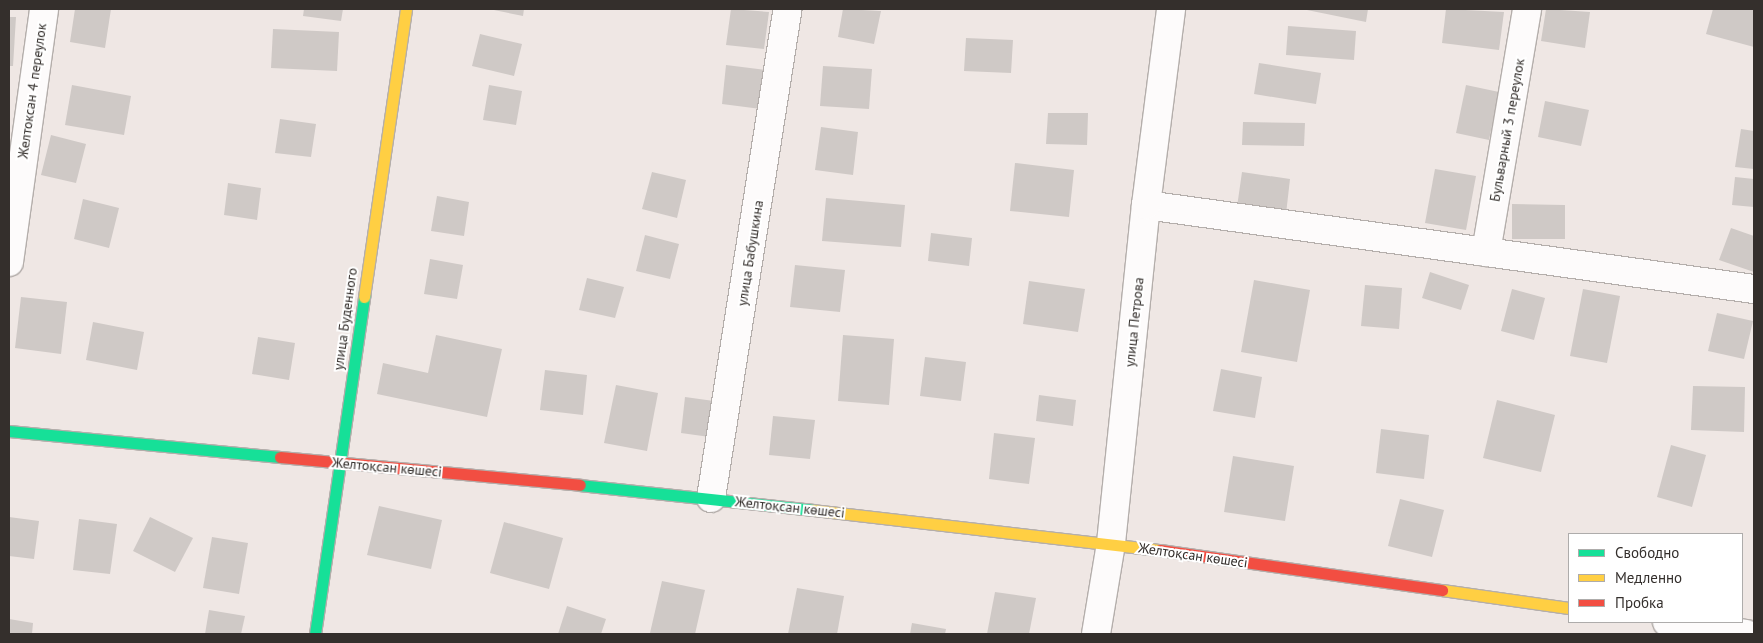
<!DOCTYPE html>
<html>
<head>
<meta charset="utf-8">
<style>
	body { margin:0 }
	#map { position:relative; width:1763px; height:643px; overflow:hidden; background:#efe7e4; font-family:"PT Sans",sans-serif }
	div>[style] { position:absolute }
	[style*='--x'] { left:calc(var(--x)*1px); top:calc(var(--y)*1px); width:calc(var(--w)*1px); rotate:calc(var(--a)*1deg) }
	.building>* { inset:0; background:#cfc9c6 }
	.roads { filter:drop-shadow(1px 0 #b4aeab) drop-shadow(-1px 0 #b4aeab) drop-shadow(0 1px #b4aeab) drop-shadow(0 -1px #b4aeab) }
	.street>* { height:28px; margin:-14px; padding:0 14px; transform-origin:14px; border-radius:14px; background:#fdfbfb }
	.fast>* { height:11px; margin:-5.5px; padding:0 5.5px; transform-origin:5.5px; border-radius:5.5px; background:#16e098 }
	.slow>* { height:11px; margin:-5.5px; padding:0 5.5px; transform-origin:5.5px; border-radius:5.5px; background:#ffcf43 }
	.jam>* { height:11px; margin:-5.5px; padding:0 5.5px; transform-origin:5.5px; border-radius:5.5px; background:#f24e42 }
	span { translate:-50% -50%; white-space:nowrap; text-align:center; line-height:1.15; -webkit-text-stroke:4px #fff; paint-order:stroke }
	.street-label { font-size:14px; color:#342f2c }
	.frame { position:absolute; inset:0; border:10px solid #342f2c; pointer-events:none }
	.legend { position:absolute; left:1568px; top:533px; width:175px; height:90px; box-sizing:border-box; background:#fff; border:1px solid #aeacab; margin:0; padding:6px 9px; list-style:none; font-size:15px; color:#342f2c }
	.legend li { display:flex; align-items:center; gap:10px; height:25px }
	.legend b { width:25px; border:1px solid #aeacab }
</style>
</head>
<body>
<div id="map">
	<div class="building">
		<i style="clip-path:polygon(75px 9px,111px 9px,105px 48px,70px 42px)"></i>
		<i style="clip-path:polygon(304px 9px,343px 9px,341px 21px,303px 16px)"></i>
		<i style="clip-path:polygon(489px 9px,524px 9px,523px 16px)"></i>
		<i style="clip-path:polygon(731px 9px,769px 12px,764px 49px,726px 45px)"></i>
		<i style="clip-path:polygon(843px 9px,881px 11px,874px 44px,838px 37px)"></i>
		<i style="clip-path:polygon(1302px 9px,1368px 9px,1366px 22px)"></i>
		<i style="clip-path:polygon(1446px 9px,1504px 12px,1499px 50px,1442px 43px)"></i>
		<i style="clip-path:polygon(1546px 9px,1590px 12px,1585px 48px,1541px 41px)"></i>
		<i style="clip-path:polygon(1713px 9px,1754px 10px,1754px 47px,1706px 34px)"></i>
		<i style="clip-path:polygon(9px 17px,16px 17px,13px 66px,9px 66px)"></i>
		<i style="clip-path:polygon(1288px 26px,1356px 31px,1354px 60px,1286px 55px)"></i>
		<i style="clip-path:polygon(273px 29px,339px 32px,337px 71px,271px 68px)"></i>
		<i style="clip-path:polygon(480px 34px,522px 44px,514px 76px,472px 66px)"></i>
		<i style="clip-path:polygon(966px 38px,1013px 40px,1011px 73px,964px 71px)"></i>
		<i style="clip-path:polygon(1259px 63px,1321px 73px,1316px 104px,1254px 94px)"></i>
		<i style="clip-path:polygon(726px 65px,766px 70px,761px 109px,722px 104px)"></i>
		<i style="clip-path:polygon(823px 66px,872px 69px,869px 109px,820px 106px)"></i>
		<i style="clip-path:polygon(72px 85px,131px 96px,124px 135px,65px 125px)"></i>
		<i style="clip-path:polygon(489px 85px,522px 91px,516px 125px,483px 120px)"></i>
		<i style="clip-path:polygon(1466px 85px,1499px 92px,1489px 140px,1456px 133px)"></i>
		<i style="clip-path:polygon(1545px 101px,1589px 110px,1581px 146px,1538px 137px)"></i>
		<i style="clip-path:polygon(1048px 113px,1088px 113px,1087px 145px,1046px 144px)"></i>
		<i style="clip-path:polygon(280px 119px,316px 124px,311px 157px,275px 153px)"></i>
		<i style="clip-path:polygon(1243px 122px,1305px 123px,1304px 146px,1242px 145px)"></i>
		<i style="clip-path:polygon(821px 127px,858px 132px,853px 175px,815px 170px)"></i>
		<i style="clip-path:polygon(1741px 129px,1754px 131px,1754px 169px,1735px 167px)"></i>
		<i style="clip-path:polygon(51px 135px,86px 144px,76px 183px,41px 175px)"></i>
		<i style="clip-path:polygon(1015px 163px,1074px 170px,1069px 217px,1010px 211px)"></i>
		<i style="clip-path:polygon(1435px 169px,1476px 176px,1466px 230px,1425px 223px)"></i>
		<i style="clip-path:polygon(652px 172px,686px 180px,677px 218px,642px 209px)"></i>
		<i style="clip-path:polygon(1242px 172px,1290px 179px,1286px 214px,1237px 207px)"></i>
		<i style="clip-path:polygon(1735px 177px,1754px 179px,1754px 207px,1732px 205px)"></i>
		<i style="clip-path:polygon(228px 183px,261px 188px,257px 220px,224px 215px)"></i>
		<i style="clip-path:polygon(437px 196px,469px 202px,464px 236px,431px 231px)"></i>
		<i style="clip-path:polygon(826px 198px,905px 205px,901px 247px,822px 241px)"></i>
		<i style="clip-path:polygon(83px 199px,119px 208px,109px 248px,74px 239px)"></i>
		<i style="clip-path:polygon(1512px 204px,1565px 205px,1565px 239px,1512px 239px)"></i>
		<i style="clip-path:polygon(1731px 228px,1754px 236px,1754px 272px,1719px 260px)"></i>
		<i style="clip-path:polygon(931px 233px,972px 238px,969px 266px,928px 261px)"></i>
		<i style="clip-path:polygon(645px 235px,679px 244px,670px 279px,636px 271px)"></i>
		<i style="clip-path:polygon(430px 259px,463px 265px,457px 299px,424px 294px)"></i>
		<i style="clip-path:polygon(795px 265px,845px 270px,840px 312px,790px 307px)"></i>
		<i style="clip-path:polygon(1430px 272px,1469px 285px,1461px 310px,1422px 298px)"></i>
		<i style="clip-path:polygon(587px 278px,624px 287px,615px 318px,579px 310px)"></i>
		<i style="clip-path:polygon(1254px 280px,1310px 290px,1297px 362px,1241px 352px)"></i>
		<i style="clip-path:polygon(1029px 281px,1085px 289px,1078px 332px,1023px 324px)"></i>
		<i style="clip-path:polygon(1365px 285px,1402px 288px,1399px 329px,1361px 326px)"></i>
		<i style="clip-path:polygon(1512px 289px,1545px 298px,1534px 340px,1501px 331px)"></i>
		<i style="clip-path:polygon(1583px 289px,1620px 296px,1607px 363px,1570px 356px)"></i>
		<i style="clip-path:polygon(21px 297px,67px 302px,61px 354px,15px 348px)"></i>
		<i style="clip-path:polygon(1717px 313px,1753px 321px,1744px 359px,1708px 351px)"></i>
		<i style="clip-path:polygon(93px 322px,144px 332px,137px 370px,86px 360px)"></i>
		<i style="clip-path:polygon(436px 335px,502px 349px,487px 417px,377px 394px,383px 363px,428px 373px)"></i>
		<i style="clip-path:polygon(843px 335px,894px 339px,889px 405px,838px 401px)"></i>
		<i style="clip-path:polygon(258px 337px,295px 343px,289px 380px,252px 374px)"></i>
		<i style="clip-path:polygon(925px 357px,966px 362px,961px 401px,920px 396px)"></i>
		<i style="clip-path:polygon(1221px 369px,1262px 377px,1255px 418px,1213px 411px)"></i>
		<i style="clip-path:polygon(545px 370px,587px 375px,583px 415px,540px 410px)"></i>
		<i style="clip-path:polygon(616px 385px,658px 393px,647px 451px,604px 443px)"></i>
		<i style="clip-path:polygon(1693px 386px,1745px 387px,1744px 432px,1691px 430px)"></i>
		<i style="clip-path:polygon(1039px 395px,1076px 400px,1073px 426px,1036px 421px)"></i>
		<i style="clip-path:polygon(685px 397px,721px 402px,717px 438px,681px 433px)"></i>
		<i style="clip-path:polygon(1497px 400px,1555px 415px,1541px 472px,1483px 458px)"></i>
		<i style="clip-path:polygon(773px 416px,815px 420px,810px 459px,769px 455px)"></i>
		<i style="clip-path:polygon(1381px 429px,1429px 435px,1424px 479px,1376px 473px)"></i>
		<i style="clip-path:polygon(994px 433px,1035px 438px,1029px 484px,989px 479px)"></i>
		<i style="clip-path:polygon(1671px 445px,1706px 455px,1692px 507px,1657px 497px)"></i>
		<i style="clip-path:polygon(1233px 456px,1294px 466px,1285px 521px,1224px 512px)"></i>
		<i style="clip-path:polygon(1400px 499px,1444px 510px,1432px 557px,1388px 546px)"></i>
		<i style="clip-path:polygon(379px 506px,442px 520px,431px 569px,367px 555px)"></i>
		<i style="clip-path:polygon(9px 517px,39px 521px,34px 559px,9px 556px)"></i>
		<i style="clip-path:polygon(150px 517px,193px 538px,175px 572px,133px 551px)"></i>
		<i style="clip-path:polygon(79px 519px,117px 524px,110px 574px,73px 570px)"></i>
		<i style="clip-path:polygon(504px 522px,563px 538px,549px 589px,490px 573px)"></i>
		<i style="clip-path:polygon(212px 537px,248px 543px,239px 594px,203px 588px)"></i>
		<i style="clip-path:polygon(662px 581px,705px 590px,695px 634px,650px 633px)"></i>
		<i style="clip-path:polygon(797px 588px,844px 596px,837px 634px,788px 634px)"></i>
		<i style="clip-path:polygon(995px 592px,1036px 598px,1029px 634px,987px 634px)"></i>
		<i style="clip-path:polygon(567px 606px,606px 619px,601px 634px,558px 634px)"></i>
		<i style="clip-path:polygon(209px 610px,245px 616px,241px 634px,205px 634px)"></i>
		<i style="clip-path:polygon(9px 619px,33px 623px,32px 634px,9px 634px)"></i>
		<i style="clip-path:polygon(912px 623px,946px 629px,945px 634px,910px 634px)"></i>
	</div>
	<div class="roads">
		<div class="street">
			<i style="--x:1146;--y:205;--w:614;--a:7.87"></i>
			<i style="--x:1486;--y:252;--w:246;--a:-80.4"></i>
			<i style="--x:9;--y:262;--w:255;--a:-82.1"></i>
			<i style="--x:711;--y:498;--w:495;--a:-81.1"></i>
			<i style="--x:1667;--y:622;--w:80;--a:8.6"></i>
			<i style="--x:1096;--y:634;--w:92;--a:-80.6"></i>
			<i style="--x:1111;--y:543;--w:340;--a:-84.1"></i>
			<i style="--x:1146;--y:205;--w:198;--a:-82.7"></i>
		</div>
		<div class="fast">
			<i style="--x:9;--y:431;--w:272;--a:5.5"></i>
			<i style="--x:580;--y:485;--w:234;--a:6.1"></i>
			<i style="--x:315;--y:634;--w:341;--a:-81.7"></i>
		</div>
		<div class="slow">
			<i style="--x:364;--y:297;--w:291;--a:-81.7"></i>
			<i style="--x:813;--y:510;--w:349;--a:6.6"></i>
			<i style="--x:1442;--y:590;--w:128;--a:8.1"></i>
		</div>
		<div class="jam">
			<i style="--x:280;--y:457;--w:301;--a:5.3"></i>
			<i style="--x:1160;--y:550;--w:285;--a:8.1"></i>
		</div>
	</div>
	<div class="street-label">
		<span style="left:32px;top:91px;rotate:-82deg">Желтоксан 4 переулок</span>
		<span style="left:1507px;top:130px;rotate:-80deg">Бульварный 3 переулок</span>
		<span style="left:750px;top:253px;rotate:-81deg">улица Бабушкина</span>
		<span style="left:345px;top:319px;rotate:-82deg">улица Буденного</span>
		<span style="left:1134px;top:322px;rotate:-84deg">улица Петрова</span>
		<span style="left:387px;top:467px;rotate:5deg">Желтоқсан көшесі</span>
		<span style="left:790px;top:507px;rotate:6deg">Желтоқсан көшесі</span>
		<span style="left:1193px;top:555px;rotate:8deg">Желтоқсан көшесі</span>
	</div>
	<div class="frame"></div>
	<ul class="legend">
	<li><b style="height:6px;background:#16e098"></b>Свободно</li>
	<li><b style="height:6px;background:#ffcf43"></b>Медленно</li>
	<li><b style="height:6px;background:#f24e42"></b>Пробка</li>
	</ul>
</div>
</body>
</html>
